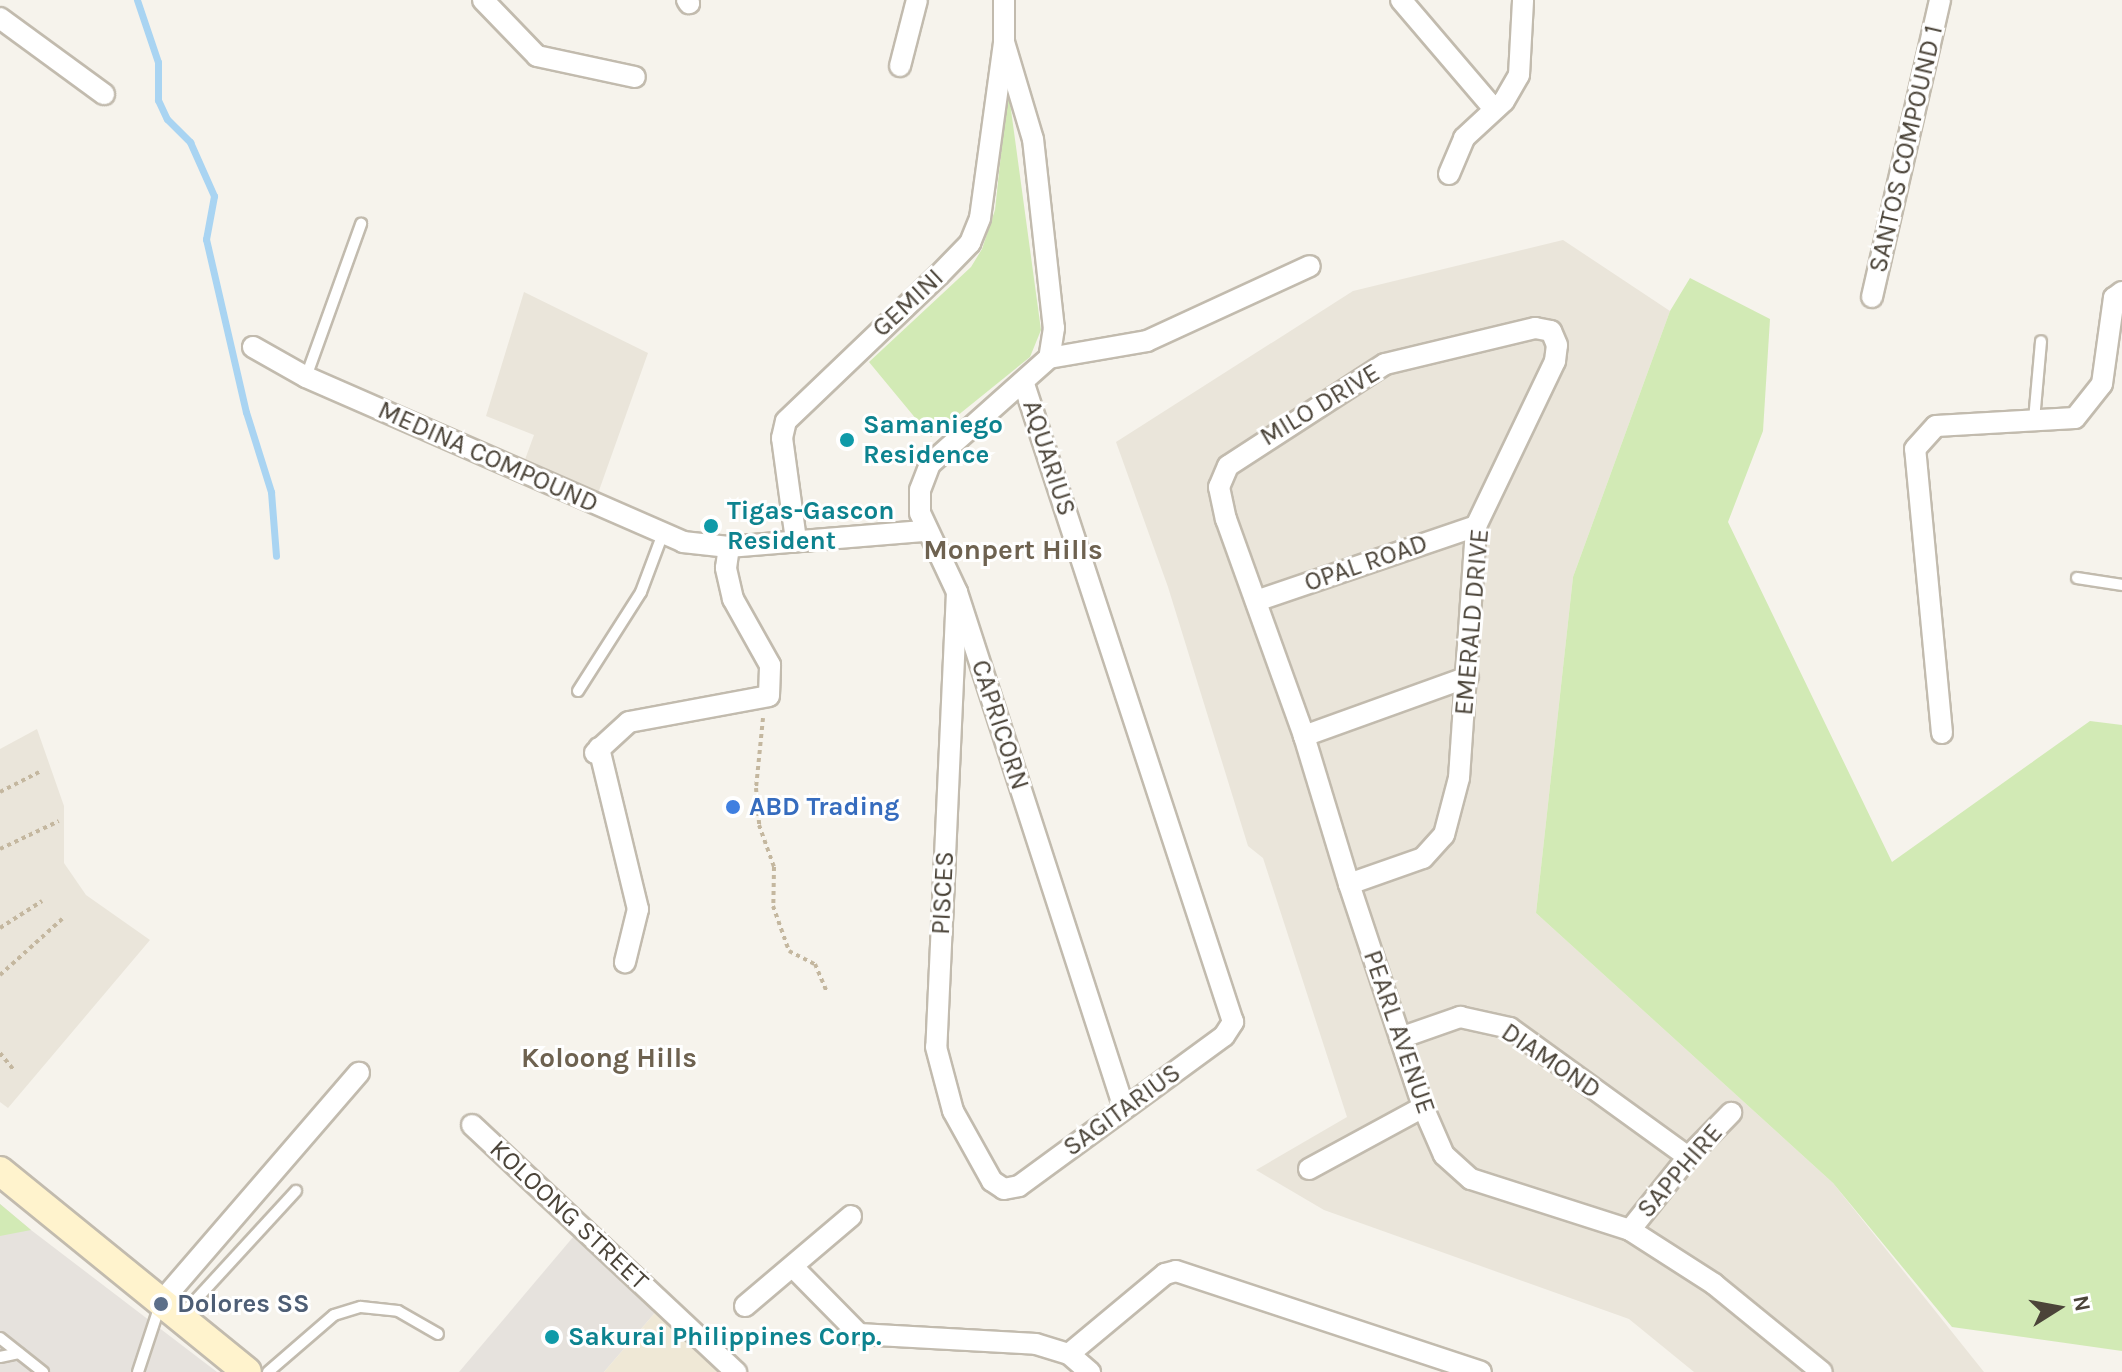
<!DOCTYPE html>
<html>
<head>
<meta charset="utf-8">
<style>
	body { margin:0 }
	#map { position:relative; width:2122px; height:1372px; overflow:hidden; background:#f6f3ec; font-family:Karla,sans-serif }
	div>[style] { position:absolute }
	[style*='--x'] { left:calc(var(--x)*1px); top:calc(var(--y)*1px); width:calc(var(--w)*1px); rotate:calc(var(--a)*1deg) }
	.residential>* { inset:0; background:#eae5da }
	.industrial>* { inset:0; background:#e6e2dd }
	.education>* { inset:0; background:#efe8d6 }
	.green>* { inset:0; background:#d2eab5 }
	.stream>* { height:7px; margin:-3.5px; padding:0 3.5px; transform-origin:3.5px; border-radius:3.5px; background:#a9d4f2 }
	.path>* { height:4px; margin-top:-2px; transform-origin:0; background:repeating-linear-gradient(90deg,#c4b79f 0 4px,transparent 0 8px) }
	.roads { filter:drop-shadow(2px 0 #c2bbae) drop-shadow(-2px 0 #c2bbae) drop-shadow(0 2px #c2bbae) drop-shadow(0 -2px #c2bbae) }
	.lane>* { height:10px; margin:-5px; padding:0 5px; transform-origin:5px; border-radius:5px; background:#fff }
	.street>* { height:20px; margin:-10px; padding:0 10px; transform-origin:10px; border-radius:10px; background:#fff }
	.secondary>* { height:28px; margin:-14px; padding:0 14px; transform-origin:14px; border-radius:14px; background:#fff3cd }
	.dots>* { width:22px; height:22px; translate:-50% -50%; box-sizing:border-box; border:4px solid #fff; border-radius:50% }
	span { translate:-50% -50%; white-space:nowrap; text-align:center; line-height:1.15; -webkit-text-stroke:6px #fff; paint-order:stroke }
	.street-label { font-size:26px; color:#4b4439 }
	.culture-label { font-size:26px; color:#0d838f; font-weight:700 }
	.left { translate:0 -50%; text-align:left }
	.shop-label { font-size:26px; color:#366cbe; font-weight:700 }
	.service-label { font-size:26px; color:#4e5e75; font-weight:700 }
	.neighbourhood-label { font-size:28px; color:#6e6250; font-weight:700 }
	.north { position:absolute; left:2018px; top:1268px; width:80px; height:80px; -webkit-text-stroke:6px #fff; paint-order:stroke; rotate:79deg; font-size:22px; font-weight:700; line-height:32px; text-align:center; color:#4b4439 }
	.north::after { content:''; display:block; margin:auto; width:28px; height:36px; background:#4b4439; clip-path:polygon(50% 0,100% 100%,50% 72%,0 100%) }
</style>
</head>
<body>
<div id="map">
	<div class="residential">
		<i style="clip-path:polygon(1563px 240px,1670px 311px,1573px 577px,1536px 913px,1833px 1183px,1984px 1372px,1694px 1372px,1629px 1319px,1324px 1210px,1256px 1170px,1347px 1117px,1263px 858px,1248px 846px,1168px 587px,1116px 442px,1353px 291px)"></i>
		<i style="clip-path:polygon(524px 292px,648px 353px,596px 499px,523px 465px,534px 435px,486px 416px)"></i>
		<i style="clip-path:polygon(37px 729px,64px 806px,64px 863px,86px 895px,150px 940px,8px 1108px,0 1102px,0 749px)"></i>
	</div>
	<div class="industrial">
		<i style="clip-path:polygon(0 1204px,31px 1230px,217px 1372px,0 1372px)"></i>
		<i style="clip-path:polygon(579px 1230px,660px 1307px,604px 1372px,459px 1372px)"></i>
	</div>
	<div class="education">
		<i style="clip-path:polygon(660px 1307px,730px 1372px,604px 1372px)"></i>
	</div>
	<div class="green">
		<i style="clip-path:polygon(1008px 88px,1041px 330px,1030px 357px,931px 437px,869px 362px,971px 267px,982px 249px,995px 210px)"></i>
		<i style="clip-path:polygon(1690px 278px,1770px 319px,1763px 431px,1728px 522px,1892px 862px,2090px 721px,2122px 725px,2122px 1351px,1952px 1327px,1833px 1183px,1536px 913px,1573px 577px,1670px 311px)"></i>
		<i style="clip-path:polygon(0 1204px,31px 1230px,0 1236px)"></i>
	</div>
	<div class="stream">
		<i style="--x:137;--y:0;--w:65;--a:71.3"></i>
		<i style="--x:158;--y:62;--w:38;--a:90"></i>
		<i style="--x:158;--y:100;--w:21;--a:65"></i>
		<i style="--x:167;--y:119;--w:33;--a:45"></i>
		<i style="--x:190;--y:142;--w:59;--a:66"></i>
		<i style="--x:214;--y:196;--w:44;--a:100.5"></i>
		<i style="--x:206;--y:239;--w:178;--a:77"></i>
		<i style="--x:246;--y:412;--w:84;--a:72.6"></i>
		<i style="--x:271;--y:492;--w:64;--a:85.5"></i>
	</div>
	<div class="path">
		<i style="--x:763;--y:718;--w:70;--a:95.7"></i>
		<i style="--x:756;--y:788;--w:37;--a:85"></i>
		<i style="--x:759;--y:825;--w:45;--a:70.3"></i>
		<i style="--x:774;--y:867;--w:39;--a:91"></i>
		<i style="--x:773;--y:906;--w:48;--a:70.4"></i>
		<i style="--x:789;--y:951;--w:29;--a:27"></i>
		<i style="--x:815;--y:964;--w:30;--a:67"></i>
		<i style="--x:0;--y:792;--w:44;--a:-27.1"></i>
		<i style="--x:0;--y:849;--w:65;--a:-25.4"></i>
		<i style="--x:0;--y:928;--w:50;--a:-32.7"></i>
		<i style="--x:0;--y:975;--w:84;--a:-42.1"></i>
		<i style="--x:0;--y:1053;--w:22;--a:51"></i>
	</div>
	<div class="roads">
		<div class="lane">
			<i style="--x:306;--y:377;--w:163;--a:-70.2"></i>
			<i style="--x:2034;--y:420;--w:79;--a:-84.9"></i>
			<i style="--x:2077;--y:578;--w:46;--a:8.8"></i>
			<i style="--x:578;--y:691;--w:117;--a:-57.5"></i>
			<i style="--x:641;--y:592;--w:60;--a:-69.4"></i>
			<i style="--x:181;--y:1316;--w:170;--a:-47.4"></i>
			<i style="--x:0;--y:1338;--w:55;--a:38.3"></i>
			<i style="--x:0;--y:1357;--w:19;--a:-12"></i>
			<i style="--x:138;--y:1372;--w:71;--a:-71.8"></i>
			<i style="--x:268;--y:1372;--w:87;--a:-40.8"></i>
			<i style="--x:334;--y:1315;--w:28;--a:-17"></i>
			<i style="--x:361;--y:1307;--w:37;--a:6"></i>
			<i style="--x:398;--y:1311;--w:46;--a:29.9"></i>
		</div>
		<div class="street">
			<i style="--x:483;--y:0;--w:78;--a:46"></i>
			<i style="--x:537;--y:56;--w:100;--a:12.1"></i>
			<i style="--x:687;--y:0;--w:4;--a:56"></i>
			<i style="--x:1401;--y:0;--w:143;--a:49.5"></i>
			<i style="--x:0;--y:18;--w:129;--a:36.2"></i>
			<i style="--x:1004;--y:42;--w:101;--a:73.4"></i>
			<i style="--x:1033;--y:139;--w:190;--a:83.7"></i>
			<i style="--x:1054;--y:328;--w:30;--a:99"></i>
			<i style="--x:1049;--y:358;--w:159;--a:138.3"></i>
			<i style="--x:930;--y:464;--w:28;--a:111"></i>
			<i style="--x:920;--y:490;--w:23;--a:90"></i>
			<i style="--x:920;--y:513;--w:87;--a:64.9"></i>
			<i style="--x:957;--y:592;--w:542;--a:72.07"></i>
			<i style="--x:900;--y:66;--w:68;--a:-75.6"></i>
			<i style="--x:1449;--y:174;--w:39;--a:-67"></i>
			<i style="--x:1464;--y:138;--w:54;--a:-42.8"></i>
			<i style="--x:1504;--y:101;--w:30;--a:-60"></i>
			<i style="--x:1519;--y:75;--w:75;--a:-86.9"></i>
			<i style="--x:1872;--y:297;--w:305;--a:-77.1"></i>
			<i style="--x:253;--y:347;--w:61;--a:29.5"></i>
			<i style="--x:306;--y:377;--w:412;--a:23.6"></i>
			<i style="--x:683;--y:542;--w:46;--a:6.2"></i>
			<i style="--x:729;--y:547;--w:197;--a:-4.7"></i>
			<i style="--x:1049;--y:358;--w:99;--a:-9.8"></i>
			<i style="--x:1147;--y:341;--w:179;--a:-24.7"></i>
			<i style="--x:796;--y:540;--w:103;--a:-97.8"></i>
			<i style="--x:782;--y:438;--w:17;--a:-77"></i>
			<i style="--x:786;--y:421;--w:211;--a:-43.7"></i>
			<i style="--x:939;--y:275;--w:45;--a:-45.9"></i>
			<i style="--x:970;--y:243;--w:27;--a:-68"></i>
			<i style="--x:980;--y:218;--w:178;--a:-82.2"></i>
			<i style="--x:1004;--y:42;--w:42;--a:-90"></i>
			<i style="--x:957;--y:592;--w:455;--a:92.6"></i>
			<i style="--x:936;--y:1047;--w:66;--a:75.1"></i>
			<i style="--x:953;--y:1111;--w:80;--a:60.9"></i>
			<i style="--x:992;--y:1181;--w:14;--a:34"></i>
			<i style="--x:1004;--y:1189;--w:15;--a:-11"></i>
			<i style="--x:1019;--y:1186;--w:254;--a:-36.2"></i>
			<i style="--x:1224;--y:1036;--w:17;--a:-57"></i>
			<i style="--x:1233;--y:1022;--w:671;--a:-108.14"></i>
			<i style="--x:1256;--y:601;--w:232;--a:-18.8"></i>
			<i style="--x:1942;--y:733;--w:285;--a:-95.4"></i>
			<i style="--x:1915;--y:449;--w:31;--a:-48"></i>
			<i style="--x:1936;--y:426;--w:139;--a:-3.3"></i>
			<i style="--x:2075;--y:418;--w:43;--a:-51.5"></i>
			<i style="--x:2102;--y:384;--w:87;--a:-82.1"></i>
			<i style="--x:2114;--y:298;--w:10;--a:-37"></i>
			<i style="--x:1304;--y:736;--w:174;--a:-19.8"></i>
			<i style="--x:599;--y:748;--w:166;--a:76.4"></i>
			<i style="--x:638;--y:909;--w:55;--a:103.8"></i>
			<i style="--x:595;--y:753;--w:46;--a:-42.4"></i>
			<i style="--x:629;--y:722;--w:142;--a:-10.5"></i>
			<i style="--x:769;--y:696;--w:31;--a:-88"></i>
			<i style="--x:770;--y:665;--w:76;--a:-119.3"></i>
			<i style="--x:733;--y:599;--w:32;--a:-103"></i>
			<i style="--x:726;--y:568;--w:21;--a:-82"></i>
			<i style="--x:1349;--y:884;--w:78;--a:-19.4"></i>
			<i style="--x:1423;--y:858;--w:31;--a:-48"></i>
			<i style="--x:1444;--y:835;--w:59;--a:-75.3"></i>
			<i style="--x:1459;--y:778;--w:253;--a:-86.1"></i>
			<i style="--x:1476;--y:526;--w:183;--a:-64.4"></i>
			<i style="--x:1555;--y:361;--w:16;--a:-83"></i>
			<i style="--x:1557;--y:345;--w:15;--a:-113"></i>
			<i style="--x:1551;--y:331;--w:16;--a:-169"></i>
			<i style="--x:1535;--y:328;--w:154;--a:166.5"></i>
			<i style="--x:1385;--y:364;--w:187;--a:147"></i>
			<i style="--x:1228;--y:466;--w:23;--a:113"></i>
			<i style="--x:1219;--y:487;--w:33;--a:78"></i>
			<i style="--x:1226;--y:519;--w:231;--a:70.2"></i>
			<i style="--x:1304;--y:736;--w:155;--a:73.1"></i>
			<i style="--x:1349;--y:884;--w:235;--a:71.6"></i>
			<i style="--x:1423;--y:1107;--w:52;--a:66.4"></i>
			<i style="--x:1444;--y:1155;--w:36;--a:42"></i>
			<i style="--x:1471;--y:1179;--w:167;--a:17.8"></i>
			<i style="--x:1630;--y:1230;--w:100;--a:32.7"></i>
			<i style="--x:1714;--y:1284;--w:139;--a:39.2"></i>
			<i style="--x:1400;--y:1038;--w:64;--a:-19.3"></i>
			<i style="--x:1460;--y:1017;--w:51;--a:12.4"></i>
			<i style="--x:1510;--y:1028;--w:220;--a:35.9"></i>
			<i style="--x:472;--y:1125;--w:362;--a:43.1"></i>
			<i style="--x:1309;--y:1169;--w:130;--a:-28.5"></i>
			<i style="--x:1630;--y:1230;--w:93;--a:-51.5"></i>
			<i style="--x:1688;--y:1157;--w:62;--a:-45.7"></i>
			<i style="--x:793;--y:1267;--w:94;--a:45.4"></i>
			<i style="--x:859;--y:1334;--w:177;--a:3.2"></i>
			<i style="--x:1036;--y:1344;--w:34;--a:17"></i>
			<i style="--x:1069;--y:1354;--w:28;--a:41"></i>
			<i style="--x:161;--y:1302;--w:303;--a:-49.2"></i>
			<i style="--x:745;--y:1306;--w:139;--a:-40.3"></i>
			<i style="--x:1069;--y:1354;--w:125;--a:-39.8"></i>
			<i style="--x:1165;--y:1274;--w:11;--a:-15"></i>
			<i style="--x:1176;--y:1271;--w:321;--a:18.3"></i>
		</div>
		<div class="secondary">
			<i style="--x:0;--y:1171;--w:318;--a:39.1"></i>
		</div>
	</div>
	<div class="dots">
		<i style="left:847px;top:440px;background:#0f9aa8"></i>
		<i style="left:711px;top:526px;background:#0f9aa8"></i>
		<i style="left:733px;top:807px;background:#3f7fe0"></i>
		<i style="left:161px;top:1304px;background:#5c6f8a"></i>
		<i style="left:552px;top:1337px;background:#0f9aa8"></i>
	</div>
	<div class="street-label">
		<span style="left:1906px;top:149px;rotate:-77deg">SANTOS COMPOUND 1</span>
		<span style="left:908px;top:303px;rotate:-43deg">GEMINI</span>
		<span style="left:1320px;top:405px;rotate:-31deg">MILO DRIVE</span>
		<span style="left:488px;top:457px;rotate:24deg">MEDINA COMPOUND</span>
		<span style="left:1049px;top:458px;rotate:72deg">AQUARIUS</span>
		<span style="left:1366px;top:563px;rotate:-19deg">OPAL ROAD</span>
		<span style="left:1472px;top:622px;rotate:-85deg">EMERALD DRIVE</span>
		<span style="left:1000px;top:725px;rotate:72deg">CAPRICORN</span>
		<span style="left:943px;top:893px;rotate:-87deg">PISCES</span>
		<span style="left:1399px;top:1032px;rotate:71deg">PEARL AVENUE</span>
		<span style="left:1551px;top:1061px;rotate:34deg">DIAMOND</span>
		<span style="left:1122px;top:1110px;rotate:-36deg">SAGITARIUS</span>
		<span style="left:1680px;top:1171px;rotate:-49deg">SAPPHIRE</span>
		<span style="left:569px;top:1215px;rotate:43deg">KOLOONG STREET</span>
	</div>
	<div class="culture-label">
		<span class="left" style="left:863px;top:440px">Samaniego<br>Residence</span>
		<span class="left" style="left:727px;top:526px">Tigas-Gascon<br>Resident</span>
		<span class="left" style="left:568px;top:1337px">Sakurai Philippines Corp.</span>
	</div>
	<div class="shop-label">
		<span class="left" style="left:749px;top:807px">ABD Trading</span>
	</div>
	<div class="service-label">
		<span class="left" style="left:177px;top:1304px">Dolores SS</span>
	</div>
	<div class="neighbourhood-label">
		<span style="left:1013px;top:550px">Monpert Hills</span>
		<span style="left:609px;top:1058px">Koloong Hills</span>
	</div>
	<div class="north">N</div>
</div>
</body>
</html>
